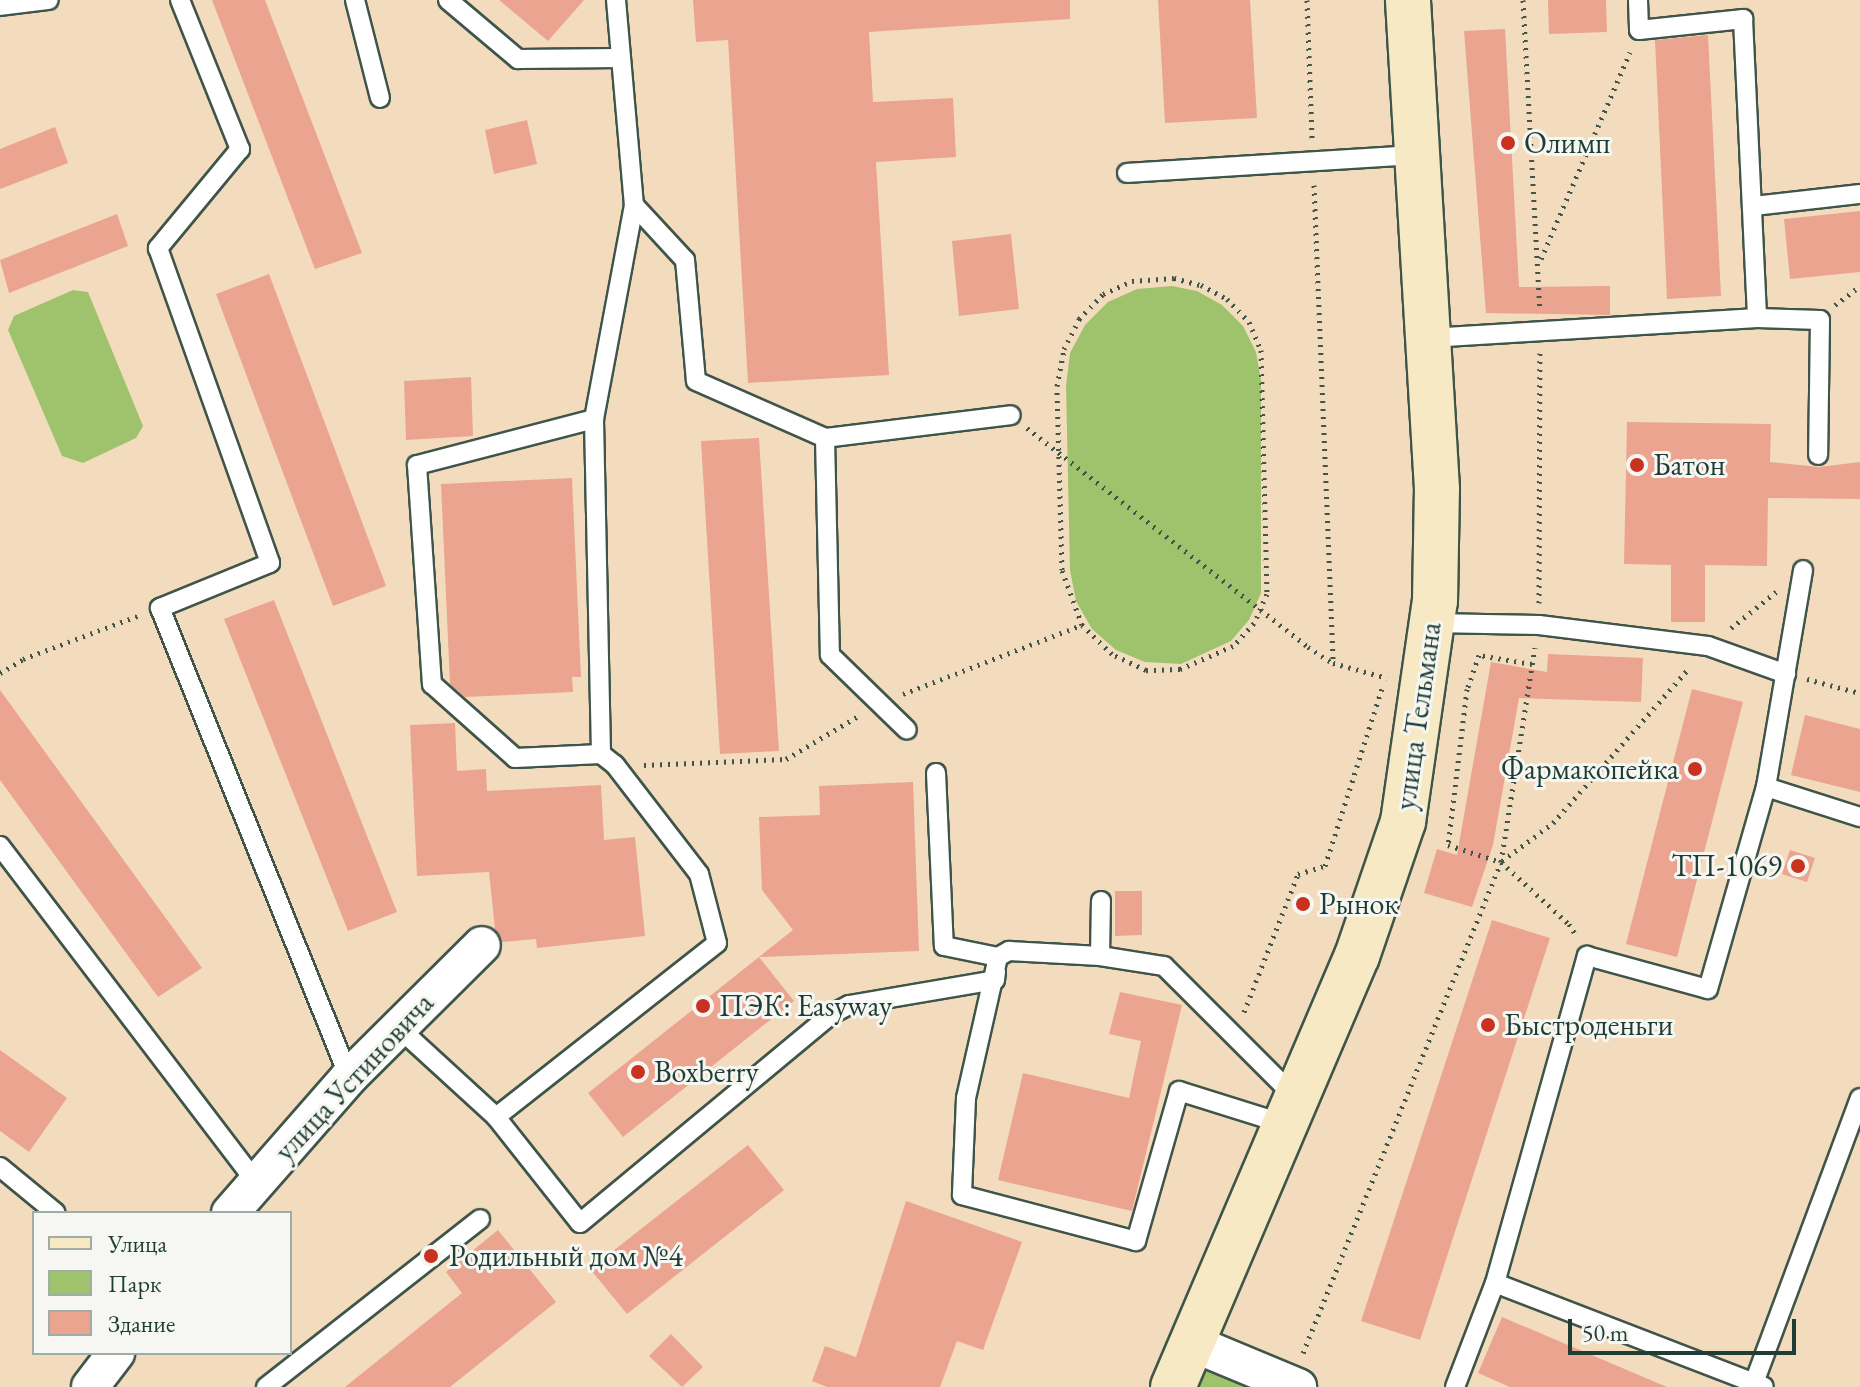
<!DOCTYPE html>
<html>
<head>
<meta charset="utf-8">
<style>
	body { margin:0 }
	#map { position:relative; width:1860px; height:1387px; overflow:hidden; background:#f3dcbe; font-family:"EB Garamond",serif }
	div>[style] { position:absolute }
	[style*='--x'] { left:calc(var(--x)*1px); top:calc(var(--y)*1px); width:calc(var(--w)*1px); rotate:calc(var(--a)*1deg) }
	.green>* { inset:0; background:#9fc36d }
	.building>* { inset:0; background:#eba490 }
	.path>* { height:5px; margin-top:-2.5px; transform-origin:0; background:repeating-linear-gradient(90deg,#3f5549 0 2px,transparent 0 8px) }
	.roads { filter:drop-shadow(2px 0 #3f5549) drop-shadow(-2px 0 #3f5549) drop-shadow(0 2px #3f5549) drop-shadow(0 -2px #3f5549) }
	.service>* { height:18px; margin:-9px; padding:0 9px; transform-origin:9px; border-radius:9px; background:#fff }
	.minor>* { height:36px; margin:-18px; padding:0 18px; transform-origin:18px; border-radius:18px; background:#fff }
	.secondary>* { height:44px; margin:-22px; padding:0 22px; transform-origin:22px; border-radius:22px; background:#f7e9c3 }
	.dots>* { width:22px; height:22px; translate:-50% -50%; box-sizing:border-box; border:4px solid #f6f6f2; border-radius:50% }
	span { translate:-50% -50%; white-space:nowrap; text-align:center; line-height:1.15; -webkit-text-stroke:6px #f6f6f2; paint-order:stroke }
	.poi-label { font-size:30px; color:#1f3d34 }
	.left { translate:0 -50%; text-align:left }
	.right { translate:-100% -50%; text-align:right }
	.street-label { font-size:30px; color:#1f3d34 }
	.legend { position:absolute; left:32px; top:1211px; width:260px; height:144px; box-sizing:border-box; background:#f6f6f2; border:2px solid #a0aca6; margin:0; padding:10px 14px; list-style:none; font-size:24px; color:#1f3d34 }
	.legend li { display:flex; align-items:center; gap:16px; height:40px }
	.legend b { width:40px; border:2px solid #a0aca6 }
	.scale { position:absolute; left:1568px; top:1319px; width:228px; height:36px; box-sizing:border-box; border:4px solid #1f3d34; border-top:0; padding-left:10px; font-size:24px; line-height:28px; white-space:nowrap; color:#1f3d34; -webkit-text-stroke:6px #f6f6f2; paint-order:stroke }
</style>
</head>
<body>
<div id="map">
	<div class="green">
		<i style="clip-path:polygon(1172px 286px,1197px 291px,1222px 305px,1243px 326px,1256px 352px,1261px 380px,1261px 593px,1249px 620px,1231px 641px,1181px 664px,1145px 662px,1116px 650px,1092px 629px,1076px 601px,1070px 570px,1066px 386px,1070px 353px,1085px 325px,1108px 302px,1137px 289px)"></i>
		<i style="clip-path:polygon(73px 290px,88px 292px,143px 426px,136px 438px,83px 463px,62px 456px,8px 330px,14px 316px)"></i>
		<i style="clip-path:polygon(1192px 1343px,1298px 1387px,1173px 1387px)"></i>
	</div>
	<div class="building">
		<i style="clip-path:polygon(212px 0,265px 0,362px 253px,315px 269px)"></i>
		<i style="clip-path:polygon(499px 0,584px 0,548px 41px)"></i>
		<i style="clip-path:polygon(693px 0,1070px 0,1070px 19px,869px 32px,873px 102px,953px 98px,956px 157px,876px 162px,889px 375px,748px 383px,728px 40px,696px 42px)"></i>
		<i style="clip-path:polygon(1158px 0,1250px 0,1257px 118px,1165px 123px)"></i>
		<i style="clip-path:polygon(1548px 0,1606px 0,1607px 32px,1549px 34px)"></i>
		<i style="clip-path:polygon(1505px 29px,1519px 287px,1610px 286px,1610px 315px,1486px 313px,1464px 31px)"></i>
		<i style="clip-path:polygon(1708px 35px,1721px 296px,1667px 299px,1655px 40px)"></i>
		<i style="clip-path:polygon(527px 120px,537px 164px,494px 174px,485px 130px)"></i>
		<i style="clip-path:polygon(55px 127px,68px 163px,0 189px,0 149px)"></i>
		<i style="clip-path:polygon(1860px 211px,1860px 272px,1790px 279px,1784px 219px)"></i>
		<i style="clip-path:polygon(117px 214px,128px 246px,9px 293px,0 260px)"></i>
		<i style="clip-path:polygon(1011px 234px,1019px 309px,959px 316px,952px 241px)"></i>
		<i style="clip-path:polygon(269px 274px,386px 586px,333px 606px,216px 294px)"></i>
		<i style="clip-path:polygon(471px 377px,473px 436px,406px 440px,404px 381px)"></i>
		<i style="clip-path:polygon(1627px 422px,1771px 424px,1770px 462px,1819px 467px,1860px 462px,1860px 499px,1768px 498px,1767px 566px,1705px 565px,1705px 622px,1671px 622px,1671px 565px,1624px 564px)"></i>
		<i style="clip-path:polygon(759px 438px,779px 751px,720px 754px,701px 441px)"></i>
		<i style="clip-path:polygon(572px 478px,581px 677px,572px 677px,573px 692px,465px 697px,450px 684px,441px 484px)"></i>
		<i style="clip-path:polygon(274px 600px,397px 912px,348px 931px,224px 619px)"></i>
		<i style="clip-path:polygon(1548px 654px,1643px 658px,1641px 702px,1519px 698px,1493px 845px,1472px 907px,1424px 893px,1437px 849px,1457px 855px,1491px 662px,1547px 672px)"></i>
		<i style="clip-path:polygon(1692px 689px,1743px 702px,1677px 957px,1626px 944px)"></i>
		<i style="clip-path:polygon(0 690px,202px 968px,158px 997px,0 780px)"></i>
		<i style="clip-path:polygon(1805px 715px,1860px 729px,1860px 792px,1791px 775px)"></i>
		<i style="clip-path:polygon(455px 723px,457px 771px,486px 769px,487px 791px,601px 785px,604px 840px,635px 837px,645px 936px,537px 948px,536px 939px,502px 942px,495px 929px,489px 872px,417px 876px,410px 725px)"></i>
		<i style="clip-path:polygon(913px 782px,919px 951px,759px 957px,793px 930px,762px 890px,759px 817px,820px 815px,819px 786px)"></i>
		<i style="clip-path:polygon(1790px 850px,1815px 858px,1807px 882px,1782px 874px)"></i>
		<i style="clip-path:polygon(1115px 891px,1142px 891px,1142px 935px,1115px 936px)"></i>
		<i style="clip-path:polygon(1492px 920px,1550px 938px,1420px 1340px,1361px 1321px)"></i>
		<i style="clip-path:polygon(759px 957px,794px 1001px,623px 1137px,588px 1093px)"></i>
		<i style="clip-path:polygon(1120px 992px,1182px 1005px,1132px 1211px,998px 1180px,1023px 1073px,1129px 1098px,1141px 1041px,1109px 1034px)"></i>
		<i style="clip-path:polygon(0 1050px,67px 1098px,29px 1152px,0 1131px)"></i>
		<i style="clip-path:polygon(748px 1145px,784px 1190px,627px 1314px,590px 1269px)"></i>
		<i style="clip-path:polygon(906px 1201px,1022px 1242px,983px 1350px,957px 1341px,940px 1387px,827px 1387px,812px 1381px,825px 1346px,856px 1357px)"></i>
		<i style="clip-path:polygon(498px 1230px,556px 1302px,450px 1387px,345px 1387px,462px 1293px,446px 1272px)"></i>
		<i style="clip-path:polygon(1502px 1317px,1667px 1387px,1510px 1387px,1478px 1373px)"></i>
		<i style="clip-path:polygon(671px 1334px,703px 1367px,682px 1387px,649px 1356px)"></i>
	</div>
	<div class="path">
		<i style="--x:1307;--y:0;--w:139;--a:87.9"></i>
		<i style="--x:1523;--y:0;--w:311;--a:86.9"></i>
		<i style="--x:1314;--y:185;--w:478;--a:87.7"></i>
		<i style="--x:1541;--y:259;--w:225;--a:-66.7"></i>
		<i style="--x:1835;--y:305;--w:31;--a:-37"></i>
		<i style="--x:1027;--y:428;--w:356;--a:37.9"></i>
		<i style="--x:1308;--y:647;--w:30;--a:33"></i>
		<i style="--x:1333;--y:663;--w:56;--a:15.5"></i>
		<i style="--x:1539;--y:603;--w:250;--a:-89.8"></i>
		<i style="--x:1731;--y:628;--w:58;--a:-38.7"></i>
		<i style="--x:1532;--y:664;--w:54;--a:-170.4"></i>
		<i style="--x:1479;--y:655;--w:36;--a:109"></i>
		<i style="--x:1467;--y:689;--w:157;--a:96.9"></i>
		<i style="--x:1448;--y:845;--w:56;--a:17.8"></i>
		<i style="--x:1501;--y:862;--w:92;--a:42.4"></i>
		<i style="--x:1569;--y:924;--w:15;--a:58"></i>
		<i style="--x:0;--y:673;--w:27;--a:-31"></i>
		<i style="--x:23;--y:659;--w:125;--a:-20.6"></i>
		<i style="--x:1807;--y:679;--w:55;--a:14.8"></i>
		<i style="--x:903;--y:694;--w:192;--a:-21.1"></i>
		<i style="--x:1082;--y:625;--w:59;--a:-110"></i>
		<i style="--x:1062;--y:570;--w:184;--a:-91.6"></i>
		<i style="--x:1057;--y:386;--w:38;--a:-79"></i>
		<i style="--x:1064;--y:349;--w:34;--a:-63"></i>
		<i style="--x:1079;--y:319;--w:35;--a:-46"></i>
		<i style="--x:1103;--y:294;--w:32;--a:-24"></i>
		<i style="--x:1132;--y:281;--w:42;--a:-4.1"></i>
		<i style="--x:1174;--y:278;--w:28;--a:15"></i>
		<i style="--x:1201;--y:285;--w:30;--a:28"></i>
		<i style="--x:1227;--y:299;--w:32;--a:46"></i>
		<i style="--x:1249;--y:322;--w:30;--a:67"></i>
		<i style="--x:1261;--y:350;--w:244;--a:88.6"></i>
		<i style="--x:1267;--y:594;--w:32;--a:114"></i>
		<i style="--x:1254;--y:623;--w:31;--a:132"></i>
		<i style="--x:1233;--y:646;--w:58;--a:156.5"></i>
		<i style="--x:1180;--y:669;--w:34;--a:178"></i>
		<i style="--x:1146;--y:670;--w:38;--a:-155"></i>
		<i style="--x:1112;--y:654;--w:42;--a:-136"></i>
		<i style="--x:644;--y:765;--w:142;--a:-2.4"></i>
		<i style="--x:786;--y:759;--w:84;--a:-30.8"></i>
		<i style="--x:1502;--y:861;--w:64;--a:-36.7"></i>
		<i style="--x:1553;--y:823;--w:206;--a:-48.7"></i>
		<i style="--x:1244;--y:1012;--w:148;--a:-68.6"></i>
		<i style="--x:1298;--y:874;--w:28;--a:-17"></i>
		<i style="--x:1325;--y:866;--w:190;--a:-72.2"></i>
		<i style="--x:1303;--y:1353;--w:529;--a:-68.04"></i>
		<i style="--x:1501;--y:862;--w:217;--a:-81"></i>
	</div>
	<div class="roads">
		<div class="service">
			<i style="--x:180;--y:0;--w:161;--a:68.1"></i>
			<i style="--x:240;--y:149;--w:129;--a:129.6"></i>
			<i style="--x:158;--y:248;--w:334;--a:70.4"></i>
			<i style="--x:270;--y:563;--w:119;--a:157.8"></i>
			<i style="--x:160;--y:608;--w:506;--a:68.05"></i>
			<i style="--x:355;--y:0;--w:101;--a:75.7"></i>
			<i style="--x:448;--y:0;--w:92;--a:40.1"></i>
			<i style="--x:518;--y:59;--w:103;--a:-0.6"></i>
			<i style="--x:616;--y:0;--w:206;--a:85"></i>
			<i style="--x:634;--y:205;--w:75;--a:47.2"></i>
			<i style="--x:685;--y:260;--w:121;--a:84.8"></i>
			<i style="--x:696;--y:381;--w:141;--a:23.8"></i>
			<i style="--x:825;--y:438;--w:217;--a:88.7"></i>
			<i style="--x:830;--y:655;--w:107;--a:44.2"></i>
			<i style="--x:1638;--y:0;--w:30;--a:88"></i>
			<i style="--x:1639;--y:30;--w:105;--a:-6"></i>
			<i style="--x:1743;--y:19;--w:299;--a:87.3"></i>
			<i style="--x:0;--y:6;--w:49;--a:-7"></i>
			<i style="--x:1127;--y:173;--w:291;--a:-3.6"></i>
			<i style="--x:1754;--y:206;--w:107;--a:-6.5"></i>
			<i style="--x:1429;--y:338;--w:329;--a:-3.5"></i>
			<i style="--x:1757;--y:318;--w:63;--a:1.8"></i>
			<i style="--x:1820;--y:320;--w:135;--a:90.8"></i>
			<i style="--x:594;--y:419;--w:183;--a:165.4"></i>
			<i style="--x:417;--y:465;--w:220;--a:86.1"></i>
			<i style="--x:432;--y:684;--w:111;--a:41.7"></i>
			<i style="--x:515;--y:758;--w:86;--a:-2.7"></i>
			<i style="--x:601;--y:754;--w:335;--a:-91.2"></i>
			<i style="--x:594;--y:419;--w:218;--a:-79.4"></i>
			<i style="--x:825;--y:438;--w:187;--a:-7"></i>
			<i style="--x:1432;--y:623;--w:107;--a:1.1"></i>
			<i style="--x:1539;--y:625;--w:170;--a:7.1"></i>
			<i style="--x:1708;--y:646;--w:83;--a:19.7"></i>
			<i style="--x:936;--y:773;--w:173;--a:87.4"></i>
			<i style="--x:944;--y:946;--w:55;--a:11.5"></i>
			<i style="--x:998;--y:957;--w:13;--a:-29"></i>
			<i style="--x:1009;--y:951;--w:91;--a:3.1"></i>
			<i style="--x:1100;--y:956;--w:65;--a:8.9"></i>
			<i style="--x:1164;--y:966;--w:184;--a:45"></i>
			<i style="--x:1766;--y:787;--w:99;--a:17.7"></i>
			<i style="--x:0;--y:846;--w:422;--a:52.7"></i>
			<i style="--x:1100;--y:956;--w:55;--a:-89"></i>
			<i style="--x:998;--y:957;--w:145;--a:102.8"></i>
			<i style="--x:966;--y:1098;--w:97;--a:92.4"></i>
			<i style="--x:962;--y:1195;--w:180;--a:14.8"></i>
			<i style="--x:1136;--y:1241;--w:156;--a:-74"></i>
			<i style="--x:1179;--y:1091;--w:110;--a:17.4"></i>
			<i style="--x:399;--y:1028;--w:132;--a:42.5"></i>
			<i style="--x:496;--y:1117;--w:281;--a:-38.2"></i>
			<i style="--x:717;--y:943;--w:71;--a:-104.6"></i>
			<i style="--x:699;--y:874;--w:138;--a:-127.6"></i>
			<i style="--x:615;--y:765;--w:18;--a:-142"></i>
			<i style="--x:496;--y:1117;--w:135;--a:51.6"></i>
			<i style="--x:580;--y:1223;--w:327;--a:-39.7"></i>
			<i style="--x:832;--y:1014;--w:19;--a:-28"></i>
			<i style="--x:849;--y:1005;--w:148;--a:-9.7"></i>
			<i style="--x:995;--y:980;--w:8;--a:-83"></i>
			<i style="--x:0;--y:1167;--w:72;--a:39.4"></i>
			<i style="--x:1495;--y:1283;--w:288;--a:21.1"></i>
			<i style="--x:1754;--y:1383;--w:304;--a:-69.6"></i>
			<i style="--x:266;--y:1387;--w:272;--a:-38.1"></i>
			<i style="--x:1455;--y:1387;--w:111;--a:-69"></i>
			<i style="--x:1495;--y:1283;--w:340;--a:-74.3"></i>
			<i style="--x:1587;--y:956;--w:125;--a:15.3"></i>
			<i style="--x:1708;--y:989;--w:210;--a:-74"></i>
			<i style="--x:1766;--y:787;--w:220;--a:-80.3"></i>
		</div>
		<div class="minor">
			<i style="--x:230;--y:1213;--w:181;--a:-48.8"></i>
			<i style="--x:349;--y:1077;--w:187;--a:-44.8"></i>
			<i style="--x:1192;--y:1343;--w:115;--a:22.5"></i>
			<i style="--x:90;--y:1387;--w:43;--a:-52.6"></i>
		</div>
		<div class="secondary">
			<i style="--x:1173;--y:1387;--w:469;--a:-66.9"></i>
			<i style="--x:1357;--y:956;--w:142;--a:-71.1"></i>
			<i style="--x:1403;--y:822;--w:223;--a:-81.8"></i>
			<i style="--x:1435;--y:601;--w:112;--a:-89"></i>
			<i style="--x:1437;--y:489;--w:490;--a:-93.4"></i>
		</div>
	</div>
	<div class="dots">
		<i style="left:1508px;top:143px;background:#c8321e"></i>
		<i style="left:1637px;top:465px;background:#c8321e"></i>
		<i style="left:1695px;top:769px;background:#c8321e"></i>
		<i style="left:1798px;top:866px;background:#c8321e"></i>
		<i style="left:1303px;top:904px;background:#c8321e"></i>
		<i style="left:703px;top:1006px;background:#c8321e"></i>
		<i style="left:1488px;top:1025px;background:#c8321e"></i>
		<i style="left:638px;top:1072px;background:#c8321e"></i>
		<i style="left:431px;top:1256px;background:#c8321e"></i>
	</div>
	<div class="poi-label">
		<span class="left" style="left:1524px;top:143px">Олимп</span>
		<span class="left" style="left:1653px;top:465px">Батон</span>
		<span class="right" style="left:1679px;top:769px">Фармакопейка</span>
		<span class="right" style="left:1782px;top:866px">ТП-1069</span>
		<span class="left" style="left:1319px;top:904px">Рынок</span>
		<span class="left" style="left:719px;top:1006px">ПЭК: Easyway</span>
		<span class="left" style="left:1504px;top:1025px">Быстроденьги</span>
		<span class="left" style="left:654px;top:1072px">Boxberry</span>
		<span class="left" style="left:449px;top:1256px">Родильный дом №4</span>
	</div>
	<div class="street-label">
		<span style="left:1418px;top:716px;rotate:-82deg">улица Тельмана</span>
		<span style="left:354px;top:1077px;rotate:-47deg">улица Устиновича</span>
	</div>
	<ul class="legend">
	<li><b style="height:10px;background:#f7e9c3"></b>Улица</li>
	<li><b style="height:22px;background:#9fc36d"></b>Парк</li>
	<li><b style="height:22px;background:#eba490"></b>Здание</li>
	</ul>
	<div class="scale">50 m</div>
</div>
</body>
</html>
